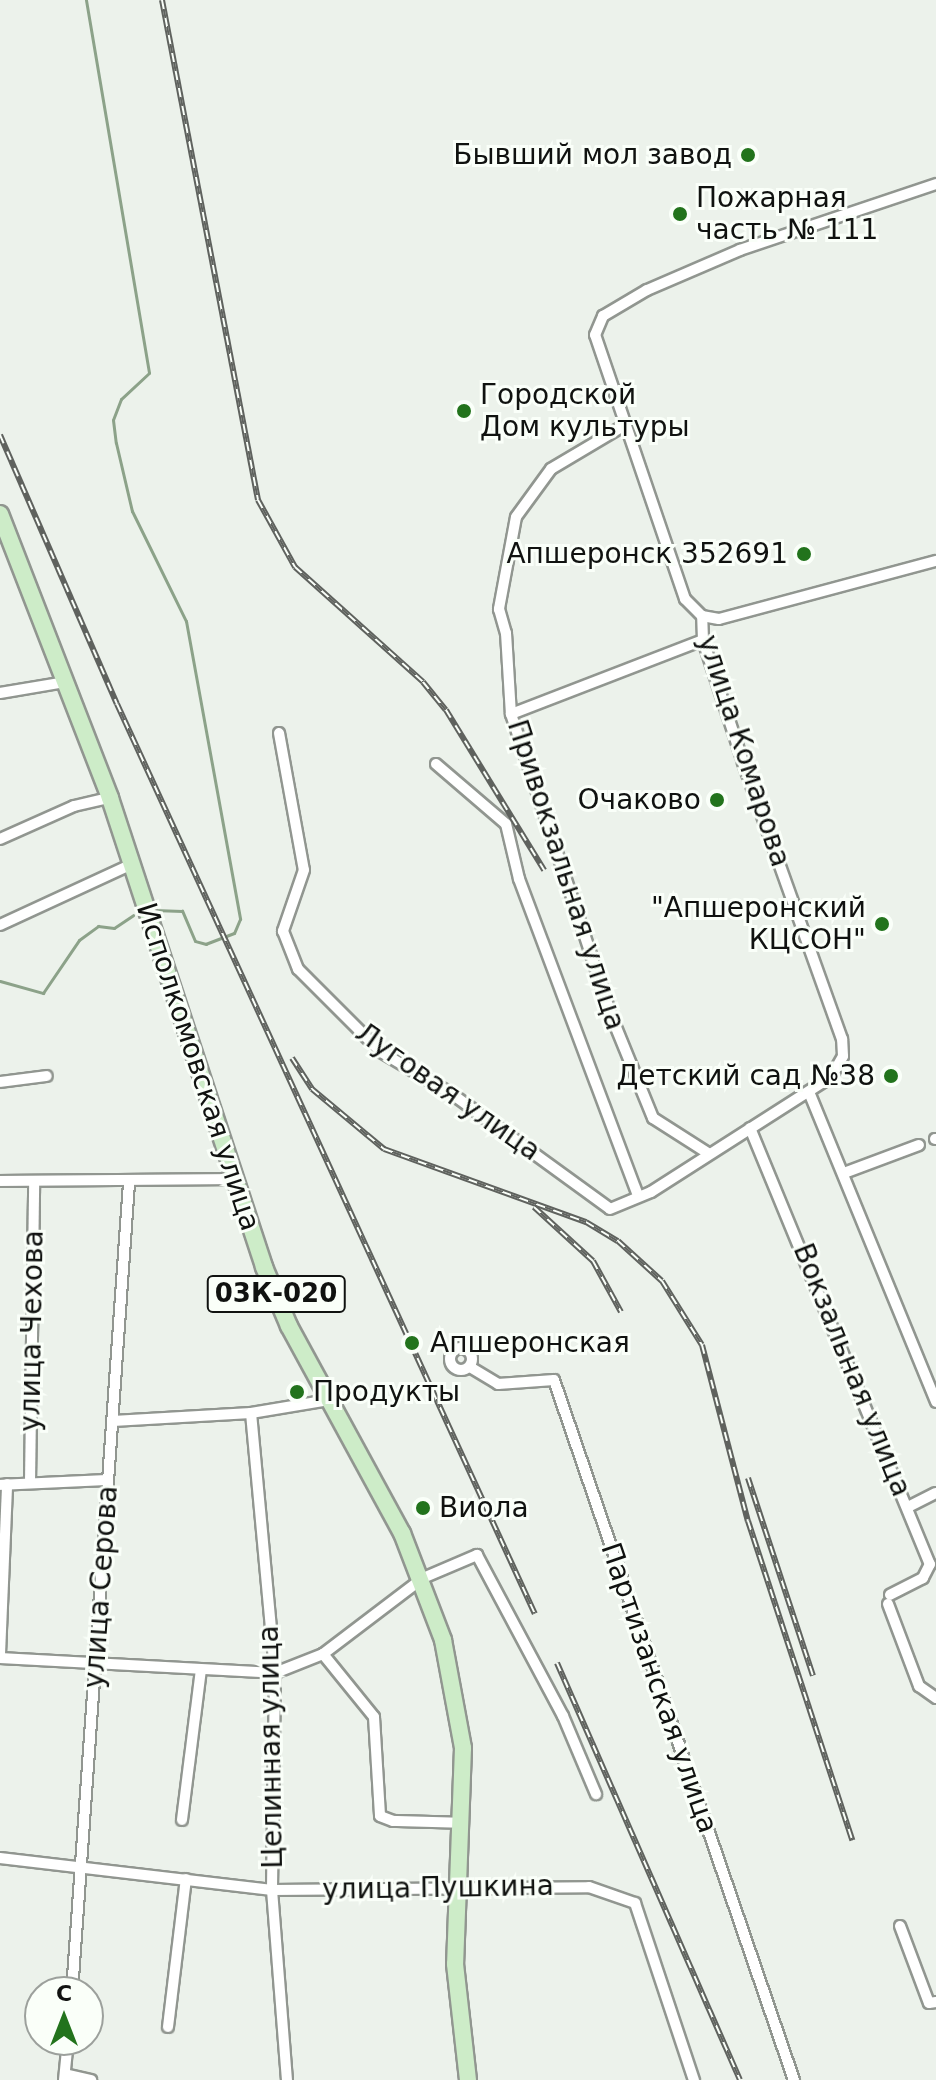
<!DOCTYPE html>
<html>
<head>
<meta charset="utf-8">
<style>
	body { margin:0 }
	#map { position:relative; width:936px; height:2080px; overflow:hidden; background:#ecf2eb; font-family:"DejaVu Sans",sans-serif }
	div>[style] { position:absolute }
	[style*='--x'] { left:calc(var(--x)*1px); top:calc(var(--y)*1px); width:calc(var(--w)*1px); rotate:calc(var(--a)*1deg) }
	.stream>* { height:3px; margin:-1.5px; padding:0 1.5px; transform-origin:1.5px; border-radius:1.5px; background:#8ca289 }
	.roads { filter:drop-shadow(2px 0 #919690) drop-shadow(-2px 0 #919690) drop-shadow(0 2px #919690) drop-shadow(0 -2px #919690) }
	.street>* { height:10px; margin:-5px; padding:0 5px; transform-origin:5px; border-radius:5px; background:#fff }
	.street>.ring { margin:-5px; padding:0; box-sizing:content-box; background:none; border:10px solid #fff; border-radius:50% }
	.primary>* { height:16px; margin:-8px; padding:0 8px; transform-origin:8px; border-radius:8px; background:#cdecc8 }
	.rail>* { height:6px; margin-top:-3px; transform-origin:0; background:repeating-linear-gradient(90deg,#fafff9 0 9px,#5f625e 0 18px); box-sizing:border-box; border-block:2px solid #5f625e }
	.dots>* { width:22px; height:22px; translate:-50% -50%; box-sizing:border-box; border:4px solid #fafff9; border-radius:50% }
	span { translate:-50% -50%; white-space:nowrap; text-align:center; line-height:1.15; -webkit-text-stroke:6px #fafff9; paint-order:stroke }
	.shield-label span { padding:2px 6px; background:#fafff9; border:2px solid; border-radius:6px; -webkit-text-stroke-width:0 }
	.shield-label { font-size:26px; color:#101210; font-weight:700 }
	.poi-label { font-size:28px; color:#101210 }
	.right { translate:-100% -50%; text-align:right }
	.left { translate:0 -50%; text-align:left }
	.street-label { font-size:28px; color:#101210 }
	.north { position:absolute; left:24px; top:1976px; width:80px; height:80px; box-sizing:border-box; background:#fafff9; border:2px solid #9ca09c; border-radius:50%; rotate:0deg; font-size:22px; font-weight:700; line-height:32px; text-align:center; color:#101210 }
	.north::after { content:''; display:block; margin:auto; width:28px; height:36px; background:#22731c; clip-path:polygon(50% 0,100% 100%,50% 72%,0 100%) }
</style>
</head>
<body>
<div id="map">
	<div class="stream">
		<i style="--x:86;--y:0;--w:378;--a:80.4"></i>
		<i style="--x:149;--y:373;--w:38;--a:137"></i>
		<i style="--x:121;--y:399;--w:22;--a:111"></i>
		<i style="--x:113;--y:420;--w:23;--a:83"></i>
		<i style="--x:116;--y:443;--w:70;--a:76.8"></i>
		<i style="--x:132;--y:511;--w:123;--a:63.9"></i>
		<i style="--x:186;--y:621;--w:303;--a:79.7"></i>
		<i style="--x:240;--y:919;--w:15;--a:113"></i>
		<i style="--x:234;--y:933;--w:30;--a:159"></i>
		<i style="--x:206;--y:944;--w:11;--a:-165"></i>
		<i style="--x:195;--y:941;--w:33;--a:-113"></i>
		<i style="--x:182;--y:911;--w:28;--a:-178"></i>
		<i style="--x:0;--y:981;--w:45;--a:15.6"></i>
		<i style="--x:43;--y:993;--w:64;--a:-55.8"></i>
		<i style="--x:79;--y:940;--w:24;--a:-36"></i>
		<i style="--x:98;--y:926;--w:16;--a:7"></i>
		<i style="--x:114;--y:928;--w:23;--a:-34"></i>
	</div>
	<div class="roads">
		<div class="street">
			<i style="--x:625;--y:425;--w:86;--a:149.3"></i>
			<i style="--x:551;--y:469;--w:59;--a:126.1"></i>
			<i style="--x:516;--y:517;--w:94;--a:100.5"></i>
			<i style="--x:499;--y:609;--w:25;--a:74"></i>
			<i style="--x:506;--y:633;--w:81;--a:86.5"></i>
			<i style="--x:511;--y:714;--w:323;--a:71.6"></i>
			<i style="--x:613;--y:1020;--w:106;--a:67.8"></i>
			<i style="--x:653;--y:1118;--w:65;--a:32.5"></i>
			<i style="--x:702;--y:616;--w:17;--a:10"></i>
			<i style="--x:719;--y:619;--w:225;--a:-15"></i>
			<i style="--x:0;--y:693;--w:67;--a:-9.5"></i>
			<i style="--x:511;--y:714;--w:206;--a:-21.1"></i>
			<i style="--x:279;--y:733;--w:139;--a:79.7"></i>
			<i style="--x:304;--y:870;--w:65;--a:109"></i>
			<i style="--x:283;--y:931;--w:41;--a:68.5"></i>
			<i style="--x:298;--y:969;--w:117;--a:45"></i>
			<i style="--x:381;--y:1052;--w:82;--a:30.6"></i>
			<i style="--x:452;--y:1094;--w:195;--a:36"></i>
			<i style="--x:610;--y:1209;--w:44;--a:-22.5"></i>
			<i style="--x:651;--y:1192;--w:214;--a:-32.6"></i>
			<i style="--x:831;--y:1077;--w:24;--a:-60"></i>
			<i style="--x:843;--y:1056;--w:17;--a:-93"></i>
			<i style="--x:842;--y:1039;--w:294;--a:-109.7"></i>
			<i style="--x:743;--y:762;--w:128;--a:-108.2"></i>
			<i style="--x:703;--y:640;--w:24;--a:-92"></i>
			<i style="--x:702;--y:616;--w:24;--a:-135"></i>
			<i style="--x:685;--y:599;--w:279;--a:-108.8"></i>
			<i style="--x:595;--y:335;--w:21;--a:-67"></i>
			<i style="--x:603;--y:316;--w:51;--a:-30.6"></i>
			<i style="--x:647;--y:290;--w:101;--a:-23.3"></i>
			<i style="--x:740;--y:250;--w:207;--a:-18.6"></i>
			<i style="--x:436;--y:764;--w:92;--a:40.6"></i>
			<i style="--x:506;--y:824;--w:57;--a:76.7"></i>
			<i style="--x:519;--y:879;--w:339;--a:69.4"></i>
			<i style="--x:0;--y:839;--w:81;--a:-24"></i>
			<i style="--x:74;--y:806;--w:37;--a:-13"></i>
			<i style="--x:0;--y:925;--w:145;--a:-24.8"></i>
			<i style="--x:0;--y:1082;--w:47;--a:-7.3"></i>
			<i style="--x:809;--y:1092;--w:335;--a:67.7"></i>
			<i style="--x:750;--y:1128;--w:472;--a:67.6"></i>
			<i style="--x:930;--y:1564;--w:16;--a:117"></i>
			<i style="--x:923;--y:1578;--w:37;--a:153"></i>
			<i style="--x:935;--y:1139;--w:1;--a:0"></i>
			<i style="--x:844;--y:1173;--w:80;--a:-20.5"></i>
			<i style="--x:0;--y:1181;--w:233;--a:-0.5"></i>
			<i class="ring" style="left:450px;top:1348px;width:12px;height:12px"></i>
			<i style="--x:470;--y:1367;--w:33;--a:31"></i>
			<i style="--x:498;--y:1384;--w:56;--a:-4.1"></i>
			<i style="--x:554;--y:1380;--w:740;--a:71.08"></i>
			<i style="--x:251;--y:1413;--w:261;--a:84.7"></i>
			<i style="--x:275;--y:1673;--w:217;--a:90.8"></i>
			<i style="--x:272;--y:1890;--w:191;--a:85.5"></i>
			<i style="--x:113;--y:1421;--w:138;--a:-3.3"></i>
			<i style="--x:251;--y:1413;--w:79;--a:-9.5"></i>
			<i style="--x:30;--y:1482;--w:301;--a:-89.2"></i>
			<i style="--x:0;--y:1485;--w:107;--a:-2.7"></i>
			<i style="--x:908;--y:1507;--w:31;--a:-27"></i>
			<i style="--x:888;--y:1604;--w:88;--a:69.3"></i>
			<i style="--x:919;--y:1686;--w:21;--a:35"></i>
			<i style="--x:0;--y:1654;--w:170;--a:-87.6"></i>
			<i style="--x:323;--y:1654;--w:81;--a:51"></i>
			<i style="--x:374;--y:1717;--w:99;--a:86.5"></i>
			<i style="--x:380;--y:1816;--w:14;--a:21"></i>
			<i style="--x:393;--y:1821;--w:70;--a:1.6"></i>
			<i style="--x:0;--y:1658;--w:275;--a:3.1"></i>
			<i style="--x:275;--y:1673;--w:52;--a:-21.6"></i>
			<i style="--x:323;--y:1654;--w:126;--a:-37.2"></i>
			<i style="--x:423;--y:1578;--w:59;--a:-23.1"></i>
			<i style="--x:477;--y:1555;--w:183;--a:61.9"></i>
			<i style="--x:563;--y:1716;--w:85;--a:67.1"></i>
			<i style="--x:182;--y:1820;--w:151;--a:-82.8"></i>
			<i style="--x:0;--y:1858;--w:274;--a:6.7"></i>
			<i style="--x:272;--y:1890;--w:317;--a:-0.5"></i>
			<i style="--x:589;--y:1887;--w:49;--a:19.2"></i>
			<i style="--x:635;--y:1903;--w:187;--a:71.6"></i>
			<i style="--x:900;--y:1926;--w:82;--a:69.4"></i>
			<i style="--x:929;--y:2003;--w:7;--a:-8"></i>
			<i style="--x:72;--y:1992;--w:812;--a:-85.97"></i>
			<i style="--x:168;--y:2027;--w:149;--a:-83.1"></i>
			<i style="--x:65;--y:2074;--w:27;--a:13"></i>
			<i style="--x:64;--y:2080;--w:40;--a:-84.3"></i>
		</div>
		<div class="primary">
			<i style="--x:0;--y:514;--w:305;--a:68.8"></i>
			<i style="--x:110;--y:798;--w:494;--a:71.8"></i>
			<i style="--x:264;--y:1267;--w:64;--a:67"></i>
			<i style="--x:289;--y:1326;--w:236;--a:61.4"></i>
			<i style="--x:402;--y:1533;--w:115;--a:69"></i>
			<i style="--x:443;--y:1640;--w:110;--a:79.5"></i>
			<i style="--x:463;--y:1748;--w:216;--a:92.1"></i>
			<i style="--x:455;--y:1964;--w:117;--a:83.6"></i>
		</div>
	</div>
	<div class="rail">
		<i style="--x:162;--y:0;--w:509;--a:79.13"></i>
		<i style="--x:258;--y:500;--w:77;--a:61.1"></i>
		<i style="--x:295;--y:567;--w:172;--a:41.9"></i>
		<i style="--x:423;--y:682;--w:36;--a:51"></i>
		<i style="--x:446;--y:710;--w:188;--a:58.5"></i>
		<i style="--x:0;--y:435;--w:293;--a:66.5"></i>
		<i style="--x:117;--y:704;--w:1001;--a:65.33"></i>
		<i style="--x:292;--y:1058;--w:37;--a:57"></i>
		<i style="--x:312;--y:1089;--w:94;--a:39.8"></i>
		<i style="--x:384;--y:1149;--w:215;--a:19.9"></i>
		<i style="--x:586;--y:1222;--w:37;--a:31"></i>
		<i style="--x:618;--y:1241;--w:59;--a:42.3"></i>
		<i style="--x:662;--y:1281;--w:75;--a:58"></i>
		<i style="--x:702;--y:1345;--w:182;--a:75.4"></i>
		<i style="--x:748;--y:1521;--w:336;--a:71.9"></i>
		<i style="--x:534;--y:1207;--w:80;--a:42.5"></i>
		<i style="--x:593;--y:1261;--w:58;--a:61.2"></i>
		<i style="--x:748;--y:1478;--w:208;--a:71.8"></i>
		<i style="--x:557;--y:1663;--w:455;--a:66.3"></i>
	</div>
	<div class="dots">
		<i style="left:748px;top:155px;background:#22731c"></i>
		<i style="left:680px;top:214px;background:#22731c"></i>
		<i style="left:464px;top:411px;background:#22731c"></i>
		<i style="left:804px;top:554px;background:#22731c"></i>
		<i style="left:717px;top:800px;background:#22731c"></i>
		<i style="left:882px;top:924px;background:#22731c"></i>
		<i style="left:891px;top:1076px;background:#22731c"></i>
		<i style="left:412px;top:1343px;background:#22731c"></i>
		<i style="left:297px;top:1392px;background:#22731c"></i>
		<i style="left:423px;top:1508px;background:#22731c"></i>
	</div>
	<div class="shield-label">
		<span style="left:276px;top:1294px">03К-020</span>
	</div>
	<div class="poi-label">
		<span class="right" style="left:732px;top:155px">Бывший мол завод</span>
		<span class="left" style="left:696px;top:214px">Пожарная<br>часть № 111</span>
		<span class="left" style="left:480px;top:411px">Городской<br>Дом культуры</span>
		<span class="right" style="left:788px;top:554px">Апшеронск 352691</span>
		<span class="right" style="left:701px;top:800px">Очаково</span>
		<span class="right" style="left:866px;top:924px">"Апшеронский<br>КЦСОН"</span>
		<span class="right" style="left:875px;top:1076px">Детский сад №38</span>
		<span class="left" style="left:430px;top:1343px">Апшеронская</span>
		<span class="left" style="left:313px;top:1392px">Продукты</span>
		<span class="left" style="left:439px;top:1508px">Виола</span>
	</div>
	<div class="street-label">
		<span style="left:744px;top:751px;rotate:72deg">улица Комарова</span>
		<span style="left:566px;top:875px;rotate:72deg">Привокзальная улица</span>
		<span style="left:198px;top:1067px;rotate:72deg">Исполкомовская улица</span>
		<span style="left:448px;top:1092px;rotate:35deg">Луговая улица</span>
		<span style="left:32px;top:1331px;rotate:-89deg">улица Чехова</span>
		<span style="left:852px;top:1370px;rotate:68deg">Вокзальная улица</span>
		<span style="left:101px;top:1587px;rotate:-86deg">улица Серова</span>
		<span style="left:659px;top:1688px;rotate:71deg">Партизанская улица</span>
		<span style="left:271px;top:1747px;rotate:-91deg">Целинная улица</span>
		<span style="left:438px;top:1888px;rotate:-1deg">улица Пушкина</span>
	</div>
	<div class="north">С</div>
</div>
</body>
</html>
